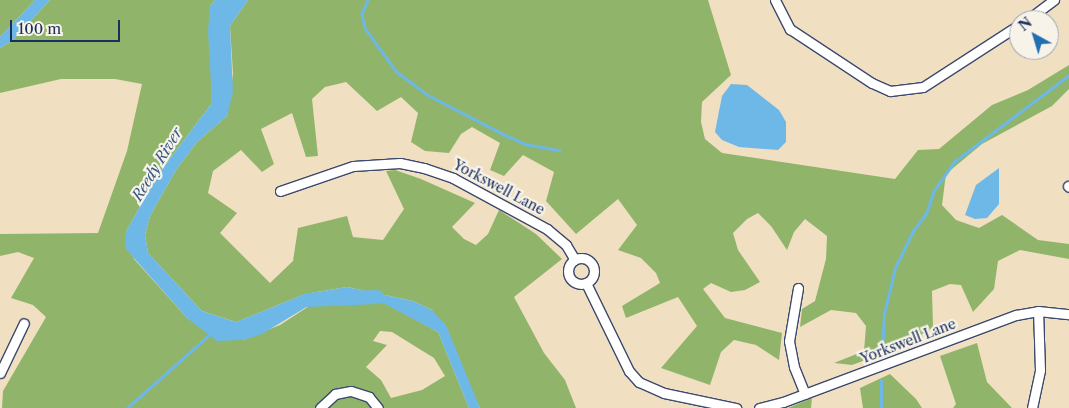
<!DOCTYPE html>
<html>
<head>
<meta charset="utf-8">
<style>
	body { margin:0 }
	#map { position:relative; width:1069px; height:408px; overflow:hidden; background:#f1dfc2; font-family:"Libre Caslon Text",serif }
	div>[style] { position:absolute }
	[style*='--x'] { left:calc(var(--x)*1px); top:calc(var(--y)*1px); width:calc(var(--w)*1px); rotate:calc(var(--a)*1deg) }
	.forest>* { inset:0; background:#90b56a }
	.water>* { inset:0; background:#6db8e6 }
	.stream>* { height:2.5px; margin:-1.25px; padding:0 1.25px; transform-origin:1.25px; border-radius:1.25px; background:#6db8e6 }
	.river>* { height:14px; margin:-7px; padding:0 7px; transform-origin:7px; border-radius:7px; background:#6db8e6 }
	.roads { filter:drop-shadow(1px 0 #3b496d) drop-shadow(-1px 0 #3b496d) drop-shadow(0 1px #3b496d) drop-shadow(0 -1px #3b496d) }
	.street>* { height:9px; margin:-4.5px; padding:0 4.5px; transform-origin:4.5px; border-radius:4.5px; background:#fff }
	.street>.ring { margin:-4.5px; padding:0; box-sizing:content-box; background:none; border:9px solid #fff; border-radius:50% }
	span { translate:-50% -50%; white-space:nowrap; text-align:center; line-height:1.15; -webkit-text-stroke:4.5px #f7f3e8; paint-order:stroke }
	.street-label { font-size:14px; color:#1b2f5e }
	.water-label { font-size:15px; color:#345887; font-style:italic }
	.north { position:absolute; left:1009px; top:10px; width:50px; height:50px; box-sizing:border-box; background:#f7f3e8; border:1px solid #9fa5b1; border-radius:50%; rotate:321deg; font-size:14px; font-weight:700; line-height:20px; text-align:center; color:#1b2f5e }
	.north::after { content:''; display:block; margin:auto; width:18px; height:22px; background:#1f6fb2; clip-path:polygon(50% 0,100% 100%,50% 72%,0 100%) }
	.scale { position:absolute; left:10px; top:20px; width:110px; height:22px; box-sizing:border-box; border:2px solid #1b2f5e; border-top:0; padding-left:6px; font-size:15px; line-height:18px; white-space:nowrap; color:#1b2f5e; -webkit-text-stroke:4px #f7f3e8; paint-order:stroke }
</style>
</head>
<body>
<div id="map">
	<div class="forest">
		<i style="clip-path:polygon(0 0,35px 0,0 37px)"></i>
		<i style="clip-path:polygon(evenodd,50px 0,215px 0,210px 6px,212px 103px,156px 177px,126px 232px,134px 259px,188px 319px,243px 340px,280px 325px,323px 297px,340px 294px,385px 303px,438px 332px,469px 408px,2px 408px,3px 391px,46px 317px,33px 305px,11px 298px,34px 258px,18px 252px,0 256px,0 234px,98px 233px,127px 151px,142px 84px,115px 79px,61px 79px,0 93px,0 48px,12px 41px,50px 0,380px 331px,392px 332px,434px 358px,445px 376px,422px 390px,391px 398px,381px 380px,366px 367px,387px 345px,373px 341px,380px 331px)"></i>
		<i style="clip-path:polygon(248px 0,708px 0,731px 75px,702px 102px,701px 122px,705px 139px,722px 153px,895px 179px,918px 150px,939px 149px,992px 105px,1028px 90px,1069px 65px,1069px 89px,1052px 106px,982px 144px,946px 174px,942px 205px,956px 220px,979px 228px,1002px 215px,1038px 240px,1069px 244px,1069px 259px,1020px 250px,998px 261px,994px 289px,973px 312px,961px 285px,950px 284px,932px 291px,933px 327px,906px 345px,852px 365px,834px 363px,864px 351px,866px 326px,856px 313px,831px 310px,800px 327px,802px 309px,815px 301px,826px 259px,827px 236px,805px 219px,794px 232px,787px 250px,771px 226px,758px 213px,747px 219px,733px 233px,738px 250px,760px 282px,745px 290px,731px 292px,711px 283px,703px 289px,725px 318px,782px 333px,779px 360px,756px 345px,734px 340px,721px 352px,710px 385px,661px 368px,697px 326px,678px 297px,626px 318px,622px 306px,660px 283px,656px 273px,641px 258px,618px 250px,637px 225px,618px 199px,576px 234px,546px 201px,554px 172px,523px 155px,504px 176px,490px 170px,500px 143px,472px 127px,461px 134px,449px 153px,425px 151px,411px 142px,418px 113px,401px 97px,377px 111px,346px 82px,325px 87px,312px 99px,318px 156px,306px 157px,292px 113px,261px 129px,274px 164px,262px 172px,241px 150px,213px 171px,208px 193px,237px 213px,220px 233px,270px 283px,293px 261px,298px 228px,347px 216px,353px 237px,383px 240px,404px 209px,386px 171px,395px 170px,421px 179px,475px 203px,452px 227px,464px 239px,476px 245px,488px 234px,499px 210px,536px 234px,562px 259px,514px 297px,544px 353px,565px 380px,576px 408px,480px 408px,432px 310px,413px 301px,347px 287px,305px 294px,236px 322px,202px 311px,148px 253px,145px 235px,150px 216px,176px 170px,197px 142px,227px 116px,233px 74px,230px 26px)"></i>
		<i style="clip-path:polygon(977px 343px,987px 382px,1012px 408px,953px 408px,956px 404px,940px 356px)"></i>
		<i style="clip-path:polygon(890px 374px,916px 399px,922px 408px,863px 408px,860px 388px)"></i>
		<i style="clip-path:polygon(812px 398px,811px 408px,788px 408px)"></i>
	</div>
	<div class="water">
		<i style="clip-path:polygon(35px 0,50px 0,12px 41px,0 48px,0 37px)"></i>
		<i style="clip-path:polygon(215px 0,248px 0,230px 26px,233px 92px,227px 116px,197px 142px,176px 170px,150px 216px,145px 235px,148px 253px,202px 311px,236px 322px,305px 294px,347px 287px,413px 301px,432px 310px,446px 325px,480px 408px,469px 408px,438px 332px,385px 304px,340px 294px,323px 297px,262px 334px,243px 340px,217px 341px,188px 319px,125px 248px,126px 232px,156px 177px,212px 103px,208px 31px,210px 6px)"></i>
		<i style="clip-path:polygon(731px 84px,747px 85px,779px 110px,786px 122px,786px 142px,778px 150px,739px 147px,722px 140px,715px 132px,722px 96px)"></i>
		<i style="clip-path:polygon(999px 168px,999px 204px,987px 218px,975px 219px,965px 215px,976px 185px)"></i>
	</div>
	<div class="stream">
		<i style="--x:368;--y:0;--w:15;--a:113"></i>
		<i style="--x:362;--y:14;--w:14;--a:78"></i>
		<i style="--x:365;--y:28;--w:53;--a:54.2"></i>
		<i style="--x:396;--y:71;--w:40;--a:37"></i>
		<i style="--x:428;--y:95;--w:85;--a:27.5"></i>
		<i style="--x:503;--y:134;--w:24;--a:24"></i>
		<i style="--x:525;--y:144;--w:35;--a:10"></i>
		<i style="--x:882;--y:351;--w:37;--a:-87"></i>
		<i style="--x:884;--y:314;--w:47;--a:-76.6"></i>
		<i style="--x:895;--y:268;--w:41;--a:-64.1"></i>
		<i style="--x:913;--y:231;--w:21;--a:-53"></i>
		<i style="--x:926;--y:214;--w:23;--a:-72"></i>
		<i style="--x:933;--y:192;--w:38;--a:-55"></i>
		<i style="--x:955;--y:161;--w:143;--a:-37"></i>
		<i style="--x:127;--y:408;--w:111;--a:-41.7"></i>
		<i style="--x:881;--y:408;--w:27;--a:-90"></i>
	</div>
	<div class="river">
		<i style="--x:307;--y:300;--w:70;--a:-2.5"></i>
	</div>
	<div class="roads">
		<div class="street">
			<i style="--x:775;--y:0;--w:33;--a:63"></i>
			<i style="--x:790;--y:29;--w:98;--a:33.4"></i>
			<i style="--x:872;--y:83;--w:20;--a:24"></i>
			<i style="--x:890;--y:91;--w:33;--a:-7"></i>
			<i style="--x:923;--y:87;--w:114;--a:-32.9"></i>
			<i style="--x:1027;--y:20;--w:34;--a:-37"></i>
			<i style="--x:1068;--y:186;--w:1;--a:45"></i>
			<i style="--x:280;--y:191;--w:77;--a:-18.9"></i>
			<i style="--x:353;--y:166;--w:47;--a:-3.7"></i>
			<i style="--x:400;--y:163;--w:25;--a:12"></i>
			<i style="--x:424;--y:168;--w:31;--a:19"></i>
			<i style="--x:453;--y:178;--w:107;--a:28.5"></i>
			<i style="--x:547;--y:229;--w:25;--a:40"></i>
			<i style="--x:566;--y:245;--w:17;--a:59"></i>
			<i class="ring" style="left:568px;top:258px;width:17px;height:17px"></i>
			<i style="--x:586;--y:283;--w:98;--a:64"></i>
			<i style="--x:629;--y:371;--w:15;--a:48"></i>
			<i style="--x:639;--y:382;--w:27;--a:24"></i>
			<i style="--x:664;--y:393;--w:74;--a:11.8"></i>
			<i style="--x:798;--y:288;--w:54;--a:99.6"></i>
			<i style="--x:789;--y:341;--w:26;--a:79"></i>
			<i style="--x:794;--y:367;--w:29;--a:68"></i>
			<i style="--x:0;--y:373;--w:55;--a:-64.4"></i>
			<i style="--x:320;--y:408;--w:21;--a:-43"></i>
			<i style="--x:335;--y:394;--w:16;--a:-11"></i>
			<i style="--x:351;--y:391;--w:19;--a:18"></i>
			<i style="--x:369;--y:397;--w:14;--a:51"></i>
			<i style="--x:759;--y:408;--w:25;--a:-14"></i>
			<i style="--x:783;--y:402;--w:249;--a:-20.5"></i>
			<i style="--x:1016;--y:315;--w:22;--a:-10"></i>
			<i style="--x:1038;--y:311;--w:31;--a:6"></i>
			<i style="--x:1032;--y:408;--w:39;--a:-78"></i>
			<i style="--x:1040;--y:370;--w:59;--a:-91.9"></i>
		</div>
	</div>
	<div class="street-label">
		<span style="left:499px;top:187px;rotate:28deg">Yorkswell Lane</span>
		<span style="left:908px;top:341px;rotate:-21deg">Yorkswell Lane</span>
	</div>
	<div class="water-label">
		<span style="left:157px;top:164px;rotate:-59deg">Reedy River</span>
	</div>
	<div class="north">N</div>
	<div class="scale">100 m</div>
</div>
</body>
</html>
